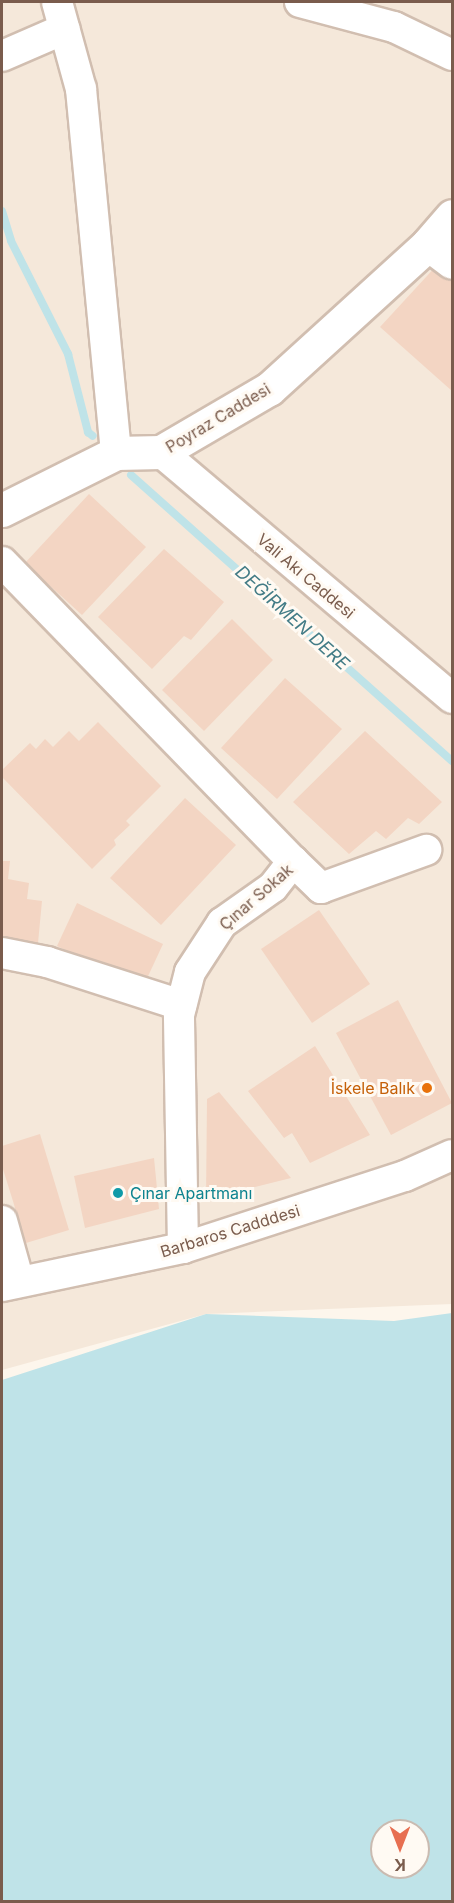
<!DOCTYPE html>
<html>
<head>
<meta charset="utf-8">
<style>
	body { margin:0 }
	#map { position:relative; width:454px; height:1903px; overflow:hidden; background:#fdf6ec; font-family:Inter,sans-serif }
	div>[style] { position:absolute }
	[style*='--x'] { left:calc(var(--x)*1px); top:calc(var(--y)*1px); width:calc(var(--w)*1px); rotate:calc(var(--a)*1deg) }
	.residential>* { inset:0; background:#f5e8da }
	.water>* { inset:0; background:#bfe3e8 }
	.stream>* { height:8px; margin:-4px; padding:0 4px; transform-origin:4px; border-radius:4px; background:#bfe3e8 }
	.building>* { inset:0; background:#f3d5c3 }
	.roads { filter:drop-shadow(2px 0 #d1beb0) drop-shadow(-2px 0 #d1beb0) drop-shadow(0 2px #d1beb0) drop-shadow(0 -2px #d1beb0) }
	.minor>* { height:30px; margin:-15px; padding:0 15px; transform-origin:15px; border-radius:15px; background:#fff }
	.tertiary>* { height:33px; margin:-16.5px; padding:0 16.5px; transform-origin:16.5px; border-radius:16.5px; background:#fff }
	.dots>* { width:16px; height:16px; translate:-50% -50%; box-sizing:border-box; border:3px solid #fffaf3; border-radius:50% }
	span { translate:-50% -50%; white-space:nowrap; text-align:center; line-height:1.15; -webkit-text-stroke:6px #fffaf3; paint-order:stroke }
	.street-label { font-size:16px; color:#7a5c4d }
	.food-label { font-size:16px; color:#c56008 }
	.right { translate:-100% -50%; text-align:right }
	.culture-label { font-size:16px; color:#0d838f }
	.left { translate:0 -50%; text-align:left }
	.water-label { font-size:18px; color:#437c86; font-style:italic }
	.frame { position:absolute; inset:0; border:3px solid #7a5c4d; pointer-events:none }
	.north { position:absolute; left:370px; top:1819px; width:60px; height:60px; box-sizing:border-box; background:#fffaf3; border:2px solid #cabbb1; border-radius:50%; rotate:180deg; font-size:16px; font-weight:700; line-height:24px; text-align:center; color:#7a5c4d }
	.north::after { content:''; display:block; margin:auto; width:21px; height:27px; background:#e76f51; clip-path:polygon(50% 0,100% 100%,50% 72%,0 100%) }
</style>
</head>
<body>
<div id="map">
	<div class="residential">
		<i style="clip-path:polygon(2px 2px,452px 2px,452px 1304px,206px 1314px,2px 1370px)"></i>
	</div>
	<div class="water">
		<i style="clip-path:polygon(evenodd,452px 1313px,452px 1901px,2px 1901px,2px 1380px,206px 1314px,394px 1321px,452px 1313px,382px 1831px,418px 1831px,418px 1867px,382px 1867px,382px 1831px)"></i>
	</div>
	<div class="stream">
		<i style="--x:2;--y:211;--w:31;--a:73"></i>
		<i style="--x:11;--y:241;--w:127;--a:63.2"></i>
		<i style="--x:68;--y:354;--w:81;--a:75.6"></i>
		<i style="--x:88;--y:432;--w:6;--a:39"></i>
		<i style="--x:131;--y:475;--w:430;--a:41.7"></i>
	</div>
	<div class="building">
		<i style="clip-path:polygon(438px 264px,452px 277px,452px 391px,380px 327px)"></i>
		<i style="clip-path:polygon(89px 494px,146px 547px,82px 615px,25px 563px)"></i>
		<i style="clip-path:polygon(164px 549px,224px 602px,191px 640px,184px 636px,152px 669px,98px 617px)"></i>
		<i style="clip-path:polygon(232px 619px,273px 660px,204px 731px,162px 690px)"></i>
		<i style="clip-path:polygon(285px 678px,342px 729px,277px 799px,221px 748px)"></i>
		<i style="clip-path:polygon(98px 722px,161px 786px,126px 821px,130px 825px,114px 840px,116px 845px,92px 869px,2px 777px,2px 770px,30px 743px,36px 749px,45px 739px,53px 747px,69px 731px,79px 741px)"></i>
		<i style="clip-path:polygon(365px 731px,442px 802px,419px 824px,408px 818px,386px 839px,376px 831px,349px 854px,293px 802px)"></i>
		<i style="clip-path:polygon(185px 798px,236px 845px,161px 925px,110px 878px)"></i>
		<i style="clip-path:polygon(2px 861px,10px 861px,8px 879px,29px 883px,27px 899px,42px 901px,38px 943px,2px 937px)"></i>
		<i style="clip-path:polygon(77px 903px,163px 944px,143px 987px,57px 946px)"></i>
		<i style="clip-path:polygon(319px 910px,370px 984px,312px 1023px,261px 949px)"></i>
		<i style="clip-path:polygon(398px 1000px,452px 1103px,391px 1135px,336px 1033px)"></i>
		<i style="clip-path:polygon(315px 1046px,370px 1135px,310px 1163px,292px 1133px,284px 1138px,248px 1091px)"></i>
		<i style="clip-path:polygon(219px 1092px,291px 1178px,206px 1199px,207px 1099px)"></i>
		<i style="clip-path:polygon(40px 1134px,69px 1230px,26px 1243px,2px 1166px,2px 1146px)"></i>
		<i style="clip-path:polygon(154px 1158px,159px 1209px,85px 1228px,74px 1176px)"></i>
	</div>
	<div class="roads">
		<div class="minor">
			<i style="--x:57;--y:2;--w:90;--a:74.6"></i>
			<i style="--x:81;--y:89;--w:366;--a:84.5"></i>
			<i style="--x:300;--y:2;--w:97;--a:14.9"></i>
			<i style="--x:394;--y:27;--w:64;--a:25.8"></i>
			<i style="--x:2;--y:56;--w:68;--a:-23.5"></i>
			<i style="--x:427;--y:245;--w:31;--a:37"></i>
			<i style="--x:161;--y:452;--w:381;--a:40.2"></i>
			<i style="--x:2;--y:562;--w:417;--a:45.8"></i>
			<i style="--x:2;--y:953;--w:46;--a:11.3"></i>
			<i style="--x:47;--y:962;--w:141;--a:17.8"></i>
			<i style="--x:2;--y:1221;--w:63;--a:74.4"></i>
			<i style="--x:183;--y:1248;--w:233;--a:-91"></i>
			<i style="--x:179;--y:1015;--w:44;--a:-75.7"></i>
			<i style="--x:190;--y:972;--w:59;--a:-56.9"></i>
			<i style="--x:222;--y:923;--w:62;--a:-35.2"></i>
			<i style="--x:273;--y:887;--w:33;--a:-52"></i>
			<i style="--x:293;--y:861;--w:39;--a:44"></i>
			<i style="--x:321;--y:888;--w:112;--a:-19.9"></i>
			<i style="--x:2;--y:1286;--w:185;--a:-11.9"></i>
			<i style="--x:183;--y:1248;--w:233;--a:-18"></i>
			<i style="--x:405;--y:1176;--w:51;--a:-24.1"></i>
		</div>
		<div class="tertiary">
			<i style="--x:2;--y:510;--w:127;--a:-26.6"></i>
			<i style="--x:116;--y:453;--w:45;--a:-1.3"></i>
			<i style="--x:161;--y:452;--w:125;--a:-30.3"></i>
			<i style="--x:269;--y:389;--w:214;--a:-42.3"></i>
			<i style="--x:427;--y:245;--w:38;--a:-49"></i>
		</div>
	</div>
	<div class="dots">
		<i style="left:427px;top:1088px;background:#e8710a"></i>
		<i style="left:118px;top:1193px;background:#0f9aa8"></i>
	</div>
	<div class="street-label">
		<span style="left:218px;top:418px;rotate:-31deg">Poyraz Caddesi</span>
		<span style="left:306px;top:576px;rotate:40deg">Vali Akı Caddesi</span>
		<span style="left:256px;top:897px;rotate:-41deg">Çınar Sokak</span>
		<span style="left:230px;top:1231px;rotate:-17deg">Barbaros Cadddesi</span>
	</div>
	<div class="food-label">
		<span class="right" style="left:415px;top:1088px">İskele Balık</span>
	</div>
	<div class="culture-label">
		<span class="left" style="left:130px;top:1193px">Çınar Apartmanı</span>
	</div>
	<div class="water-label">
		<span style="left:292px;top:618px;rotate:42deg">DEĞİRMEN DERE</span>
	</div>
	<div class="frame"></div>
	<div class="north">K</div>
</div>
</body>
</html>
